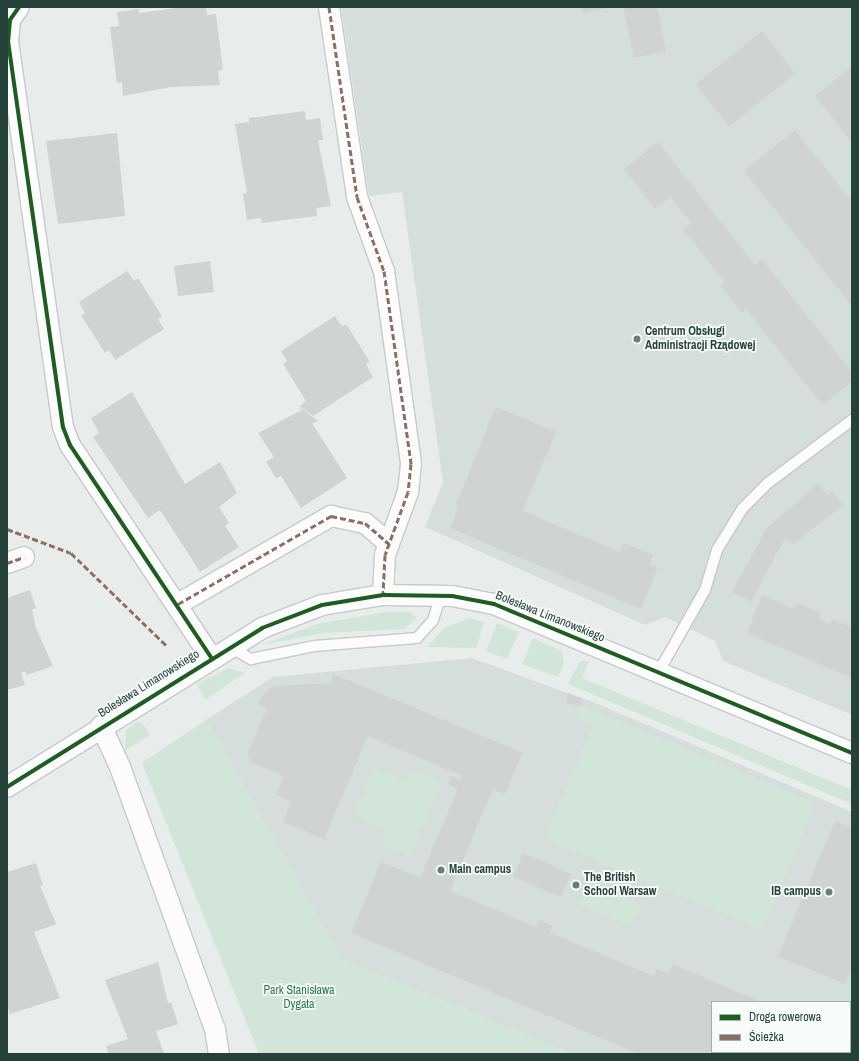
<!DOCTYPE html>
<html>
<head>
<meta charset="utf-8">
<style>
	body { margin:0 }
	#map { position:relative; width:859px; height:1061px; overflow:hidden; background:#e8edeb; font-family:"Archivo Narrow",sans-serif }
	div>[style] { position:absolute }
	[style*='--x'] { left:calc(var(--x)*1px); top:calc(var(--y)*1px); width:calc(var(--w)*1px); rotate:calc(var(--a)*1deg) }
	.built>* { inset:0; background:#d6dedb }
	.green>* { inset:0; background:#d1e6d8 }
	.building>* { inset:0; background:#cfd4d2 }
	.roads { filter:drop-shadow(1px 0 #c5cac8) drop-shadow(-1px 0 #c5cac8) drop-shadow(0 1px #c5cac8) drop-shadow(0 -1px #c5cac8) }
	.service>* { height:10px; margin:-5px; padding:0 5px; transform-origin:5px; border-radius:5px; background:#fcfcfc }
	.minor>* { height:20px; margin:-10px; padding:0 10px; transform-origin:10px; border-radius:10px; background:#fcfcfc }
	.quiet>* { height:3px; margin-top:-1.5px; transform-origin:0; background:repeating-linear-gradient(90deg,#8d6e63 0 6px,transparent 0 9px) }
	.cycleway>* { height:4px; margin:-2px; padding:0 2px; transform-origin:2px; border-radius:2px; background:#1b5e20 }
	.dots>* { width:11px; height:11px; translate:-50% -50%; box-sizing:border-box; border:2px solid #f7fbf9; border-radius:50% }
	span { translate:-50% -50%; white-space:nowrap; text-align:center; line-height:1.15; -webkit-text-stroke:3.5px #f7fbf9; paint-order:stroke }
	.poi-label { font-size:12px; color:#24423a; font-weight:700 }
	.left { translate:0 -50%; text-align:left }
	.right { translate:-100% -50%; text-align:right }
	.street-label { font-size:12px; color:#24423a }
	.park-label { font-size:12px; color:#2d7a4b }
	.frame { position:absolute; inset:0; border:8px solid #24423a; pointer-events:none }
	.legend { position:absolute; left:711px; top:1001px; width:140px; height:52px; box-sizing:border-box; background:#f7fbf9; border:1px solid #a3b1ad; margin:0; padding:5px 7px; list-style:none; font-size:12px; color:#24423a }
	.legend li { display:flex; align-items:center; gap:8px; height:20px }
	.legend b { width:20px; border:1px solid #a3b1ad }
</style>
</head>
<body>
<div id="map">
	<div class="built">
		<i style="clip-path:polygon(341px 7px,852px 7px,852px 715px,723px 661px,715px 641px,665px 617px,645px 625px,425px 527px,443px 482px,402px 192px,369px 196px)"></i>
		<i style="clip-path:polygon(472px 658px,598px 704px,852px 812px,852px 1024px,850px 1002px,712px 1002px,712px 1052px,815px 1052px,573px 1054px,341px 959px,206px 720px,273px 677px)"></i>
	</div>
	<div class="green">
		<i style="clip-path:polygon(385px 612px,410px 612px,417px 618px,404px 629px,323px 633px,261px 645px,317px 624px)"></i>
		<i style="clip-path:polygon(470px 618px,484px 622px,477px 648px,427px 647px,444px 628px)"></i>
		<i style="clip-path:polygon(497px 623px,519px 632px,507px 659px,486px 651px)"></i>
		<i style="clip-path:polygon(533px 638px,562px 651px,564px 663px,558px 677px,522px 664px)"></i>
		<i style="clip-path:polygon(580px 661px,589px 661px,582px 678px,852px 790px,852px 804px,568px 684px)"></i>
		<i style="clip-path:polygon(228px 668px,245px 673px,205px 700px,197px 684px)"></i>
		<i style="clip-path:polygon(581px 705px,815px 803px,762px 930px,545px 839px,593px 725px,576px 717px)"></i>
		<i style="clip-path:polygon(206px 720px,341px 959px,573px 1054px,259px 1054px,142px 763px)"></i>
		<i style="clip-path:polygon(136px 722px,142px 722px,150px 735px,125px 751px,126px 730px)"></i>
		<i style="clip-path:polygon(374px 768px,405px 781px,410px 769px,441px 782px,410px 856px,384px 846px,385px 829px,354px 816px)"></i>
		<i style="clip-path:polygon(587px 880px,641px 903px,631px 926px,577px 904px)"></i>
	</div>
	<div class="building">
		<i style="clip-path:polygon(184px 7px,206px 7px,207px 15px,216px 14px,223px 70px,218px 71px,220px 85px,171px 87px,123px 96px,122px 82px,117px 83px,110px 27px,119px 26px,117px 12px,139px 9px,139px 13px)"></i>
		<i style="clip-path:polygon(581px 7px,606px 7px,606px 8px,583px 13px)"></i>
		<i style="clip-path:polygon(623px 7px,657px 7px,666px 51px,634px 58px)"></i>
		<i style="clip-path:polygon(762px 31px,795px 73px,729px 127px,696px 84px)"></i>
		<i style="clip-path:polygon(852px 66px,852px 143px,815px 96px)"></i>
		<i style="clip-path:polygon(305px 111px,306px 120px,320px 118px,323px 140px,318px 140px,331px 206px,316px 208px,317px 216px,262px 223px,261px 218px,247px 220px,243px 194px,247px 193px,235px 124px,249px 122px,249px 118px)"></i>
		<i style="clip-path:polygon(795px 130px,852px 201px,852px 306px,744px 171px)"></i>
		<i style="clip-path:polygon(117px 133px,125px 216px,58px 224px,46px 141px)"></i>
		<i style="clip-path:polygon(658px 142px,755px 265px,762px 259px,852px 372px,852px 381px,823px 405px,746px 309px,742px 313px,721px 286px,725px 282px,683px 230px,692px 223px,670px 197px,655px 209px,624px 169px)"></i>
		<i style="clip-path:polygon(210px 261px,214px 292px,178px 296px,174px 266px)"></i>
		<i style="clip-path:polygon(127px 271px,134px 281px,138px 278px,162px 316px,158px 319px,164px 329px,115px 360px,109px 350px,105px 353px,81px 315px,85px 313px,79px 302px)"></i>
		<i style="clip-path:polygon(335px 316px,342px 327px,346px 324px,370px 362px,366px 364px,373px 377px,313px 416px,300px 406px,306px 401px,283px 364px,287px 361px,281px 351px)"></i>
		<i style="clip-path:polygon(132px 392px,185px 484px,220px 462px,237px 493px,219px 507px,229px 523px,225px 526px,239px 547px,200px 572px,160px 510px,148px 518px,93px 437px,99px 433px,91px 418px)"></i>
		<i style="clip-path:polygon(296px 404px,318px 421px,312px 423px,347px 478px,301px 508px,281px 476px,276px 478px,266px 462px,274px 457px,258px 433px,302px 410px)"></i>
		<i style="clip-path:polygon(496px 407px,556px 432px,523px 511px,620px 552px,624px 543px,653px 555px,649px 564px,658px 568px,641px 609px,450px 528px,459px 507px,455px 506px)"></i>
		<i style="clip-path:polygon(818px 483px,828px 495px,832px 491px,843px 505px,794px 544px,785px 539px,751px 602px,732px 592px,766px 529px)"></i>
		<i style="clip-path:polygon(30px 590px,36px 608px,32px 610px,36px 628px,53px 666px,27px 675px,25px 671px,21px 673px,25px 685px,7px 690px,7px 598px)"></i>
		<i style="clip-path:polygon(762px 595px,794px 609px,797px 603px,821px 613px,818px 619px,830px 624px,832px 619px,852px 627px,852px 678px,747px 633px)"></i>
		<i style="clip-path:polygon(333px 674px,523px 753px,505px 794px,493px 789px,450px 891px,536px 927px,539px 920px,553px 926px,550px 933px,654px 976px,657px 969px,668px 974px,672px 964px,761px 1002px,712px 1002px,712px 1052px,738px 1054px,639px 1054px,351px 933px,381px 862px,420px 878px,458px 789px,447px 784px,451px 776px,461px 780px,463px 776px,368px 736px,358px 760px,360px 763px,357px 762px,325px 837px,327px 840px,283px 822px,291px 802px,276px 795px,284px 776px,252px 763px,247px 754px,267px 708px,258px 705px,263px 694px,275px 686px,332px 683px)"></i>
		<i style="clip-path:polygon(568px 693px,583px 699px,580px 707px,565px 701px)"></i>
		<i style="clip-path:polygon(835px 821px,852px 828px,852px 968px,845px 984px,778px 956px)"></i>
		<i style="clip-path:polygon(523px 853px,571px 874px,561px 897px,513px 877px)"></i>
		<i style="clip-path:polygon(36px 863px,43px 885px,40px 886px,56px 924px,34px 932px,60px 998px,10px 1014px,7px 1005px,7px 872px)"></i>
		<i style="clip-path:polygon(158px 962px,168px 1003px,171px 1002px,178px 1024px,156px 1031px,164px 1054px,109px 1054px,106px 1046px,128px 1039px,105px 980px)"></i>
	</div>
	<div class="roads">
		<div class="service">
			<i style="--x:229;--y:646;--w:26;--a:31"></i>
			<i style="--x:251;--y:659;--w:64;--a:-11.7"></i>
			<i style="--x:314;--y:646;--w:103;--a:-4.4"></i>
			<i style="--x:417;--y:638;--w:24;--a:-48"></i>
			<i style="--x:433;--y:620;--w:25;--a:-72"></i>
			<i style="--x:658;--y:673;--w:95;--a:-60.5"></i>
			<i style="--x:705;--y:590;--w:42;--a:-73.3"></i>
			<i style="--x:717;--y:550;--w:48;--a:-58.6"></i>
			<i style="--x:742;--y:509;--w:37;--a:-45"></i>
			<i style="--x:768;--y:483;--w:105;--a:-36.9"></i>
		</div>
		<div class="minor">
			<i style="--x:19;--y:7;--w:16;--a:125"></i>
			<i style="--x:10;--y:20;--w:21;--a:95"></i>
			<i style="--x:8;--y:41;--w:390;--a:81.9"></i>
			<i style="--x:63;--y:427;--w:19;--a:69"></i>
			<i style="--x:70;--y:445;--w:255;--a:56.4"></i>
			<i style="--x:329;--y:7;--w:192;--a:81.6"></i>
			<i style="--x:357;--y:197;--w:79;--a:70"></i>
			<i style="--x:384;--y:271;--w:195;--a:82"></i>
			<i style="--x:411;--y:464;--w:28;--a:96"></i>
			<i style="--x:408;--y:492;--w:67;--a:110.1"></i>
			<i style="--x:385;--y:555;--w:40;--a:92.9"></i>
			<i style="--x:7;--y:563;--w:18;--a:-19"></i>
			<i style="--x:178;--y:604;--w:177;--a:-29.9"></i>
			<i style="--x:331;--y:516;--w:35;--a:12"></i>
			<i style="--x:365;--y:523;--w:32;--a:41"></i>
			<i style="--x:101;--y:726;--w:45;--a:65.1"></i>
			<i style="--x:120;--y:767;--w:279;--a:70.1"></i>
			<i style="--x:215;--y:1029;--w:25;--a:81"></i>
			<i style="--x:7;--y:787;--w:301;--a:-31.9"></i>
			<i style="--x:262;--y:628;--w:64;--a:-21"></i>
			<i style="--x:322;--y:605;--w:62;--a:-9.3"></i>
			<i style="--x:383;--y:595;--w:69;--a:0.8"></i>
			<i style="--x:452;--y:596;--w:43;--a:10.8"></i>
			<i style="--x:494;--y:604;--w:388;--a:22.6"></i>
		</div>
	</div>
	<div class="quiet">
		<i style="--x:329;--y:7;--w:192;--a:81.6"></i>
		<i style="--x:357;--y:197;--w:79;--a:70"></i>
		<i style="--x:384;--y:271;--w:195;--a:82"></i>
		<i style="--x:411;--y:464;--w:28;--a:96"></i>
		<i style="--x:408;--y:492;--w:67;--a:110.1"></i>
		<i style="--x:385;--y:555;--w:40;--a:92.9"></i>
		<i style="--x:7;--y:529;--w:68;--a:20.6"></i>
		<i style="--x:71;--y:553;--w:134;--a:44.1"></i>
		<i style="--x:7;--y:563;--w:18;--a:-19"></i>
		<i style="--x:178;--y:604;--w:177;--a:-29.9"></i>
		<i style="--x:331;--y:516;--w:35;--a:12"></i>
		<i style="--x:365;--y:523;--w:32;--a:41"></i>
	</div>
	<div class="cycleway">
		<i style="--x:19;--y:7;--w:16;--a:125"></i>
		<i style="--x:10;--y:20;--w:21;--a:95"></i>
		<i style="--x:8;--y:41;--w:390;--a:81.9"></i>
		<i style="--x:63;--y:427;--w:19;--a:69"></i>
		<i style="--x:70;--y:445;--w:255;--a:56.4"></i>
		<i style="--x:7;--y:787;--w:301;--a:-31.9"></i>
		<i style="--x:262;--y:628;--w:64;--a:-21"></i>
		<i style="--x:322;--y:605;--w:62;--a:-9.3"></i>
		<i style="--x:383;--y:595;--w:69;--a:0.8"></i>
		<i style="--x:452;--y:596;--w:43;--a:10.8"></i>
		<i style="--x:494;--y:604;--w:388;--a:22.6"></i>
	</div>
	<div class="dots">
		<i style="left:637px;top:339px;background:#697e78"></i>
		<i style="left:441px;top:870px;background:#697e78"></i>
		<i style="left:576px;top:885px;background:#697e78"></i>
		<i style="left:829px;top:892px;background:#697e78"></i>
	</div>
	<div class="poi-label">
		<span class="left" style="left:645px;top:339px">Centrum Obsługi<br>Administracji Rządowej</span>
		<span class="left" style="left:449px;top:870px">Main campus</span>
		<span class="left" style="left:584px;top:885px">The British<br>School Warsaw</span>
		<span class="right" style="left:821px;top:892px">IB campus</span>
	</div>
	<div class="street-label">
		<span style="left:550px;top:617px;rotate:22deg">Bolesława Limanowskiego</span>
		<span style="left:149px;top:684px;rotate:-32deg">Bolesława Limanowskiego</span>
	</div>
	<div class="park-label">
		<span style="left:299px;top:998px">Park Stanisława<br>Dygata</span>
	</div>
	<div class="frame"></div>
	<ul class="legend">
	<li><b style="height:5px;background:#1b5e20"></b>Droga rowerowa</li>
	<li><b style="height:5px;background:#8d6e63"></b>Ścieżka</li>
	</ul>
</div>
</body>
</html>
